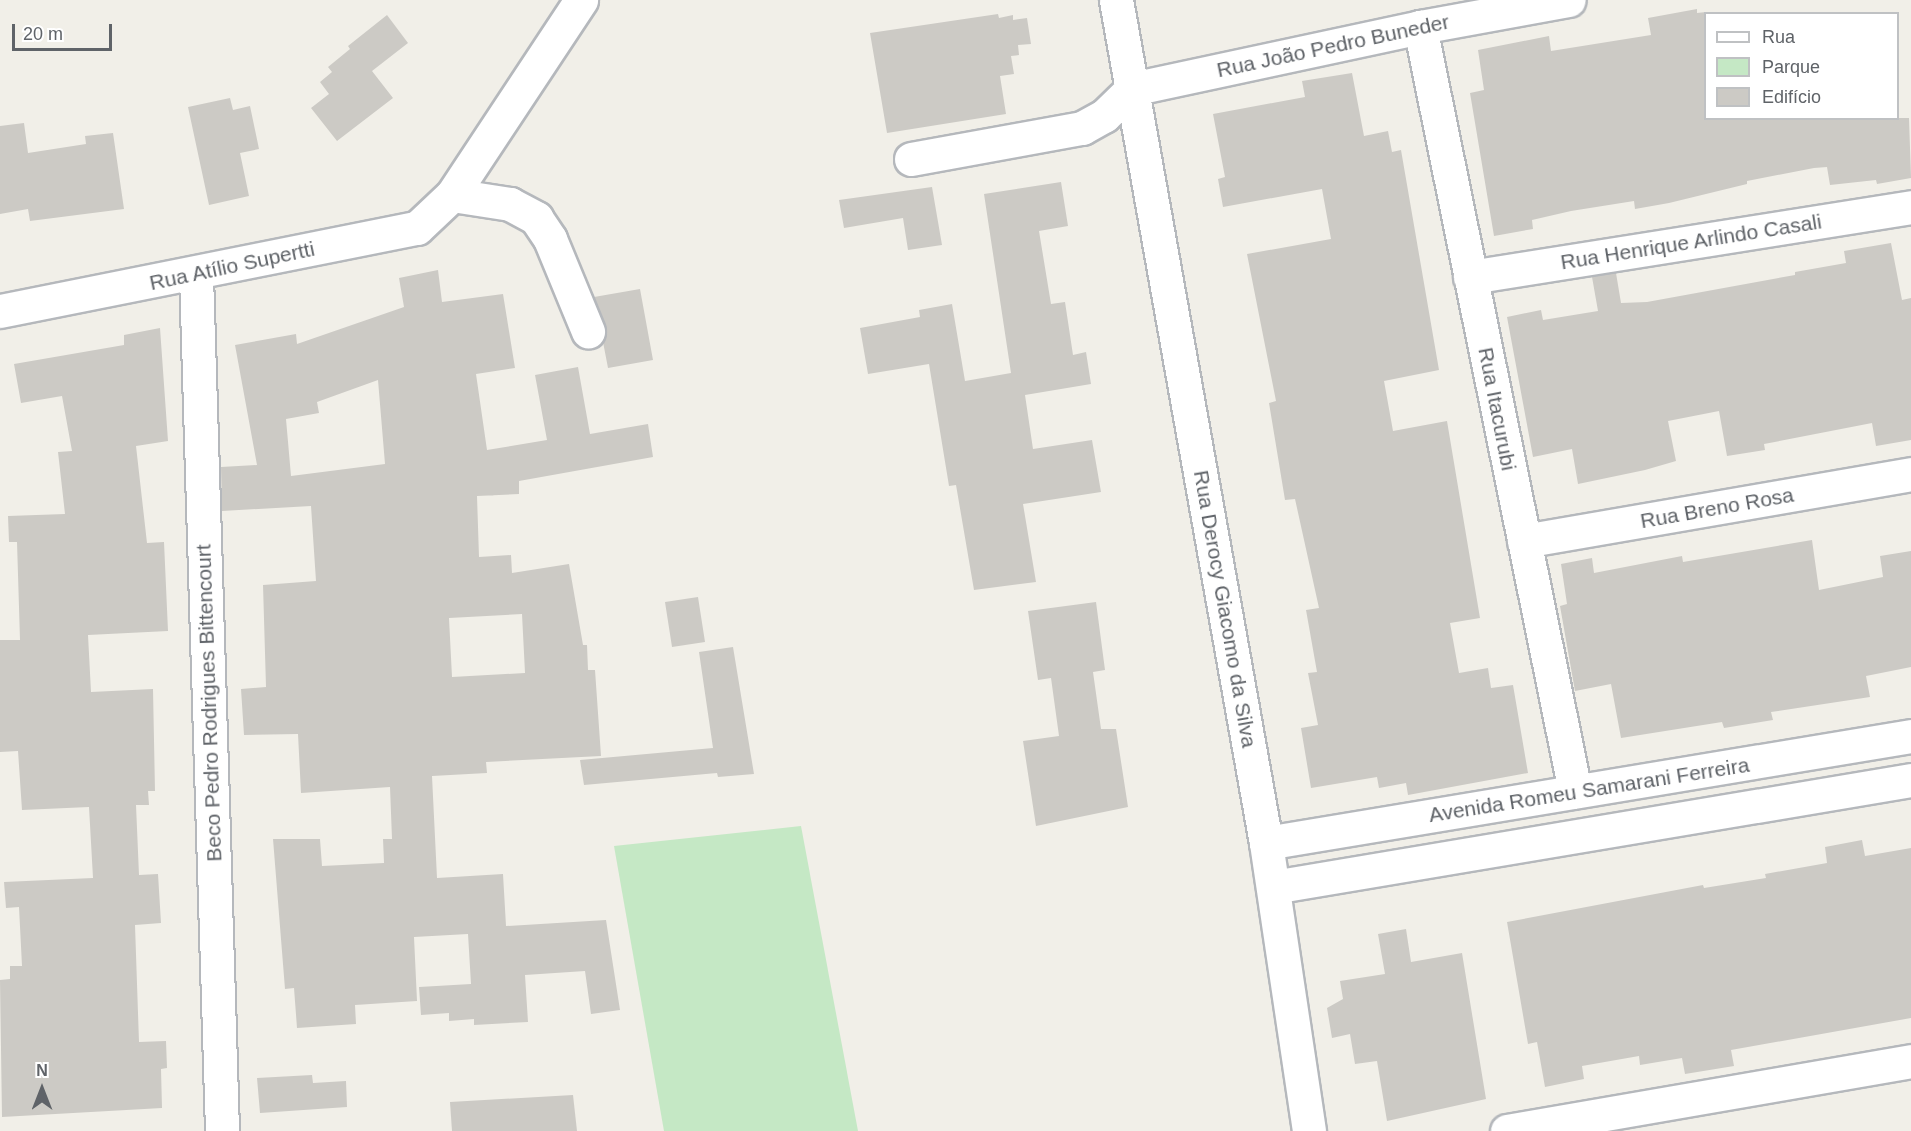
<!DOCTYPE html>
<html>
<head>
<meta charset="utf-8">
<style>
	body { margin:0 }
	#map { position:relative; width:1911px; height:1131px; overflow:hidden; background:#f1efe8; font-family:Arial,sans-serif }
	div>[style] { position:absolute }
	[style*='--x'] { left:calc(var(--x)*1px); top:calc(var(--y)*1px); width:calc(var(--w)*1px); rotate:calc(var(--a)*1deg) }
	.green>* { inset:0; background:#c5e8c5 }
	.building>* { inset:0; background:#cccac5 }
	.roads { filter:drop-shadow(2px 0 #b5b8bc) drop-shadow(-2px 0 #b5b8bc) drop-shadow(0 2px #b5b8bc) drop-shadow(0 -2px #b5b8bc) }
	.minor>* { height:33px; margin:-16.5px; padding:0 16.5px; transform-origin:16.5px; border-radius:16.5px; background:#fff }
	span { translate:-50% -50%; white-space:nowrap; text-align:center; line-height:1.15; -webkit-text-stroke:5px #fff; paint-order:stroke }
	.street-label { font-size:21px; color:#5f6368 }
	.legend { position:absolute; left:1704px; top:12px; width:195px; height:108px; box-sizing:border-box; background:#fff; border:2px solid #bfc1c3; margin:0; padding:8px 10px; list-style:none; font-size:18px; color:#5f6368 }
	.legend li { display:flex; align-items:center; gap:12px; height:30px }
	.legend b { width:30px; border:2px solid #bfc1c3 }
	.north { position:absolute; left:12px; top:1059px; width:60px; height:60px; -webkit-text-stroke:4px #fff; paint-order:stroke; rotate:0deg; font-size:16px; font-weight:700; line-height:24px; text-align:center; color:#5f6368 }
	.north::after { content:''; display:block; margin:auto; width:21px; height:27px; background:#5f6368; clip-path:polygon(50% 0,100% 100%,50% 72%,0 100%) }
	.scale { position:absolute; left:12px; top:24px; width:100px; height:27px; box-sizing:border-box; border:3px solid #5f6368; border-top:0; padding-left:8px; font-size:18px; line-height:21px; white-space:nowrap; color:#5f6368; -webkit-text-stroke:4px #fff; paint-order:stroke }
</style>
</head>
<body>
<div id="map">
	<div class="green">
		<i style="clip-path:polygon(801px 826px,858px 1131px,664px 1131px,614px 846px)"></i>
	</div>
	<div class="building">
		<i style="clip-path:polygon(1697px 9px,1697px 13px,1706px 12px,1706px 118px,1909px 118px,1911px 178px,1877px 184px,1876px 180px,1830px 185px,1827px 167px,1814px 168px,1747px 181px,1747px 184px,1669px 203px,1635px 209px,1634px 201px,1571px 211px,1532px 220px,1533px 229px,1494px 236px,1470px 93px,1484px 90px,1478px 50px,1549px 36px,1551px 51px,1651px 35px,1648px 18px)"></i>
		<i style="clip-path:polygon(998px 14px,999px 18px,1013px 15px,1013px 20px,1027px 18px,1031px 44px,1018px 45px,1019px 55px,1011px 56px,1014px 74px,1000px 76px,1006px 114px,887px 133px,870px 33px)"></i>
		<i style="clip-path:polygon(387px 15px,408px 43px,372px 71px,393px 98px,337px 141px,311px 108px,329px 94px,320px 82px,332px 72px,328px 67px,350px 49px,348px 46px)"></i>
		<i style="clip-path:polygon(1352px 73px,1364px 136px,1388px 131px,1392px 152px,1401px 150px,1439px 370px,1384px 381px,1393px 431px,1447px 421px,1480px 618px,1450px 623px,1459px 673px,1488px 668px,1491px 688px,1513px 685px,1528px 773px,1408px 795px,1406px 783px,1379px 788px,1377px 777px,1311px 788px,1301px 728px,1318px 725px,1308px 673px,1317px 672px,1306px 610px,1319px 608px,1295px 499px,1285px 500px,1269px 403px,1276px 401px,1247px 254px,1331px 239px,1322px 189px,1223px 207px,1218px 179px,1225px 177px,1213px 114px,1305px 97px,1302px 81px)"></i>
		<i style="clip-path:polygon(230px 98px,233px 110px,250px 106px,259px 149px,240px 153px,249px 196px,209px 205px,188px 107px)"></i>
		<i style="clip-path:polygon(24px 123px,28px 153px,86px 144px,85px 136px,113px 133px,124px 209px,30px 221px,28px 209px,0 214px,0 126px)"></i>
		<i style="clip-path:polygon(1061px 182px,1068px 226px,1039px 231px,1051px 304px,1065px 302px,1073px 355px,1086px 352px,1091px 384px,1025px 395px,1033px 449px,1092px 440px,1101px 492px,1023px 504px,1036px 582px,974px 590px,956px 485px,949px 486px,929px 364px,868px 374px,860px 328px,920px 317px,919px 310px,952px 304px,965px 381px,1011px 373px,984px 194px)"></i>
		<i style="clip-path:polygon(932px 187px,942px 245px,908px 250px,903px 218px,844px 228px,839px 200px)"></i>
		<i style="clip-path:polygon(1891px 243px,1902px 300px,1911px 298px,1911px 440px,1876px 446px,1872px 423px,1764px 444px,1765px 450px,1727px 456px,1719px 411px,1668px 421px,1676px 461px,1645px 470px,1578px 484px,1572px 449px,1533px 457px,1507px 317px,1541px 310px,1543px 320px,1598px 311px,1592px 277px,1616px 273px,1621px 303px,1647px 302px,1795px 275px,1795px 272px,1846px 263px,1844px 251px)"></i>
		<i style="clip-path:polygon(evenodd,438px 270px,442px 302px,503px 294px,515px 368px,476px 374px,487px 450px,547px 440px,535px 375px,578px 367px,590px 434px,648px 424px,653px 457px,519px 481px,519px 494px,477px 496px,479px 557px,511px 555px,512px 573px,569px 564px,583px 645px,587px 645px,588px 670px,595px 670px,601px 756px,486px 762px,487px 773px,432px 776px,437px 878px,503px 874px,506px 926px,606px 920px,620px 1010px,591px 1014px,585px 971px,525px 975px,528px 1022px,474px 1025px,474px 1019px,449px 1021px,449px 1013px,421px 1015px,419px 987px,471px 984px,468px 934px,414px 937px,417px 1001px,355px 1005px,356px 1024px,297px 1028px,294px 988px,285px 989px,273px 839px,320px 839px,322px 866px,384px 863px,383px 839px,392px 839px,390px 787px,301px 793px,298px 734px,244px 735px,241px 689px,266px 687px,263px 585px,316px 581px,311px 506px,222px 511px,221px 467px,257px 465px,235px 345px,296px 334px,297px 344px,404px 307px,399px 278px,438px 270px,378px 380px,385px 464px,291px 476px,286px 419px,319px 413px,317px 402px,378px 380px,438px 270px,522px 614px,525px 673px,452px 677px,449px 618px,522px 614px)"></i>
		<i style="clip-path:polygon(640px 289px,653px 360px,608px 368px,603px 342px,605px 324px,594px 297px)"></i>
		<i style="clip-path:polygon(160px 328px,168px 441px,136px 446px,147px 543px,164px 542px,168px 631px,88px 635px,91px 692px,153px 689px,155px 791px,148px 791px,149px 805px,136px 805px,139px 875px,158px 874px,161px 923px,135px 925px,139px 1042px,166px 1041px,167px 1068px,161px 1069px,162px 1108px,2px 1117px,0 980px,10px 979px,10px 966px,22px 966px,19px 907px,6px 908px,4px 882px,93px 878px,89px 807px,22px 810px,18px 751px,0 752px,0 640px,20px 640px,17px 542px,9px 542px,8px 516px,65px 514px,58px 452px,72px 451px,62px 396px,21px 403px,14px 364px,124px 345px,124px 335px)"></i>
		<i style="clip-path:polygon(1812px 540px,1819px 590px,1883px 577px,1880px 556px,1911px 551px,1911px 667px,1866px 676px,1870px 697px,1771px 712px,1773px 720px,1724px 728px,1722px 722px,1621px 738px,1611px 684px,1575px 691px,1560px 606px,1567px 604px,1561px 564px,1592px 558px,1594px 573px,1682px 556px,1683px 562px)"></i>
		<i style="clip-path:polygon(698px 597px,705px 642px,672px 647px,665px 602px)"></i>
		<i style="clip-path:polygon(1096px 602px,1105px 670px,1093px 672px,1101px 729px,1116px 729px,1128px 807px,1036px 826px,1023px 741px,1059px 736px,1051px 678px,1038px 680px,1028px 611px)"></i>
		<i style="clip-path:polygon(733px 647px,754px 774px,718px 777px,717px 773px,584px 785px,580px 760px,713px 748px,699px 652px)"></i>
		<i style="clip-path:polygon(1862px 840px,1865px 856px,1911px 848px,1911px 1018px,1731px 1050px,1734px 1066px,1685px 1074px,1682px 1058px,1640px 1065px,1639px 1056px,1582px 1066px,1584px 1079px,1545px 1087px,1537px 1042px,1528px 1044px,1507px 922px,1703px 885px,1704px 888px,1766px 878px,1765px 874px,1827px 863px,1825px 847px)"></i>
		<i style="clip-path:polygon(1406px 929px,1411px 962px,1462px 953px,1486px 1099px,1387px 1121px,1377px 1061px,1355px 1064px,1350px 1034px,1332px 1038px,1327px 1008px,1343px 999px,1340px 981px,1385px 974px,1378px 934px)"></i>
		<i style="clip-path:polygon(312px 1075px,313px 1083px,346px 1081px,347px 1107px,260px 1113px,257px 1078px)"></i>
		<i style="clip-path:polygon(573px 1095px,577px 1131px,452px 1131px,450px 1102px)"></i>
	</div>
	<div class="roads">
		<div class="minor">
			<i style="--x:1116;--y:0;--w:856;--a:79.91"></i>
			<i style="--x:1266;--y:843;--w:291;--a:81.5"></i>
			<i style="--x:1420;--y:27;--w:780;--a:78.53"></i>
			<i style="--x:1132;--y:89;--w:295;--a:-12.1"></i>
			<i style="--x:1420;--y:27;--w:151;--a:-10.3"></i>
			<i style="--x:911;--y:159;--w:174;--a:-10.3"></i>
			<i style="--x:1082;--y:128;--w:25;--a:-29"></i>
			<i style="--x:1104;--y:116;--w:39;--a:-44"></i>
			<i style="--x:452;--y:195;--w:59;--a:8.8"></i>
			<i style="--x:510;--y:204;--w:30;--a:28"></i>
			<i style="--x:536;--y:218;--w:25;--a:56"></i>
			<i style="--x:550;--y:239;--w:100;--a:67.6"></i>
			<i style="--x:196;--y:275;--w:856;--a:88.26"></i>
			<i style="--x:1470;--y:277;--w:447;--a:-9"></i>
			<i style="--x:0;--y:311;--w:425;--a:-11.3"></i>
			<i style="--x:417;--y:228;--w:48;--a:-43.3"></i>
			<i style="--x:452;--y:195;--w:234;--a:-56.5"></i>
			<i style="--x:1524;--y:541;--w:393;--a:-9.8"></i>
			<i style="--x:1266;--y:843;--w:654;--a:-9.42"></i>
			<i style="--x:1273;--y:887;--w:647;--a:-9.52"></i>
			<i style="--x:1507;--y:1131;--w:410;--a:-9.8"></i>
		</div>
	</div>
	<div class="street-label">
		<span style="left:1333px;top:46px;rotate:-12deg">Rua João Pedro Buneder</span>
		<span style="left:1691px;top:242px;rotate:-9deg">Rua Henrique Arlindo Casali</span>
		<span style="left:232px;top:266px;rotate:-12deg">Rua Atílio Supertti</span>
		<span style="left:1497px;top:409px;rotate:79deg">Rua Itacurubi</span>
		<span style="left:1717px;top:508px;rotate:-10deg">Rua Breno Rosa</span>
		<span style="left:1225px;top:609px;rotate:80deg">Rua Derocy Giacomo da Silva</span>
		<span style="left:209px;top:703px;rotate:-92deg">Beco Pedro Rodrigues Bittencourt</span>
		<span style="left:1589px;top:790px;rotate:-9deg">Avenida Romeu Samarani Ferreira</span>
	</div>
	<ul class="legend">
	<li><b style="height:8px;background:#fff"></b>Rua</li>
	<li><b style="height:16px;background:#c5e8c5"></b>Parque</li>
	<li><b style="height:16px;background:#cccac5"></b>Edifício</li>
	</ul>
	<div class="north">N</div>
	<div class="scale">20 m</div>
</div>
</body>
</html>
